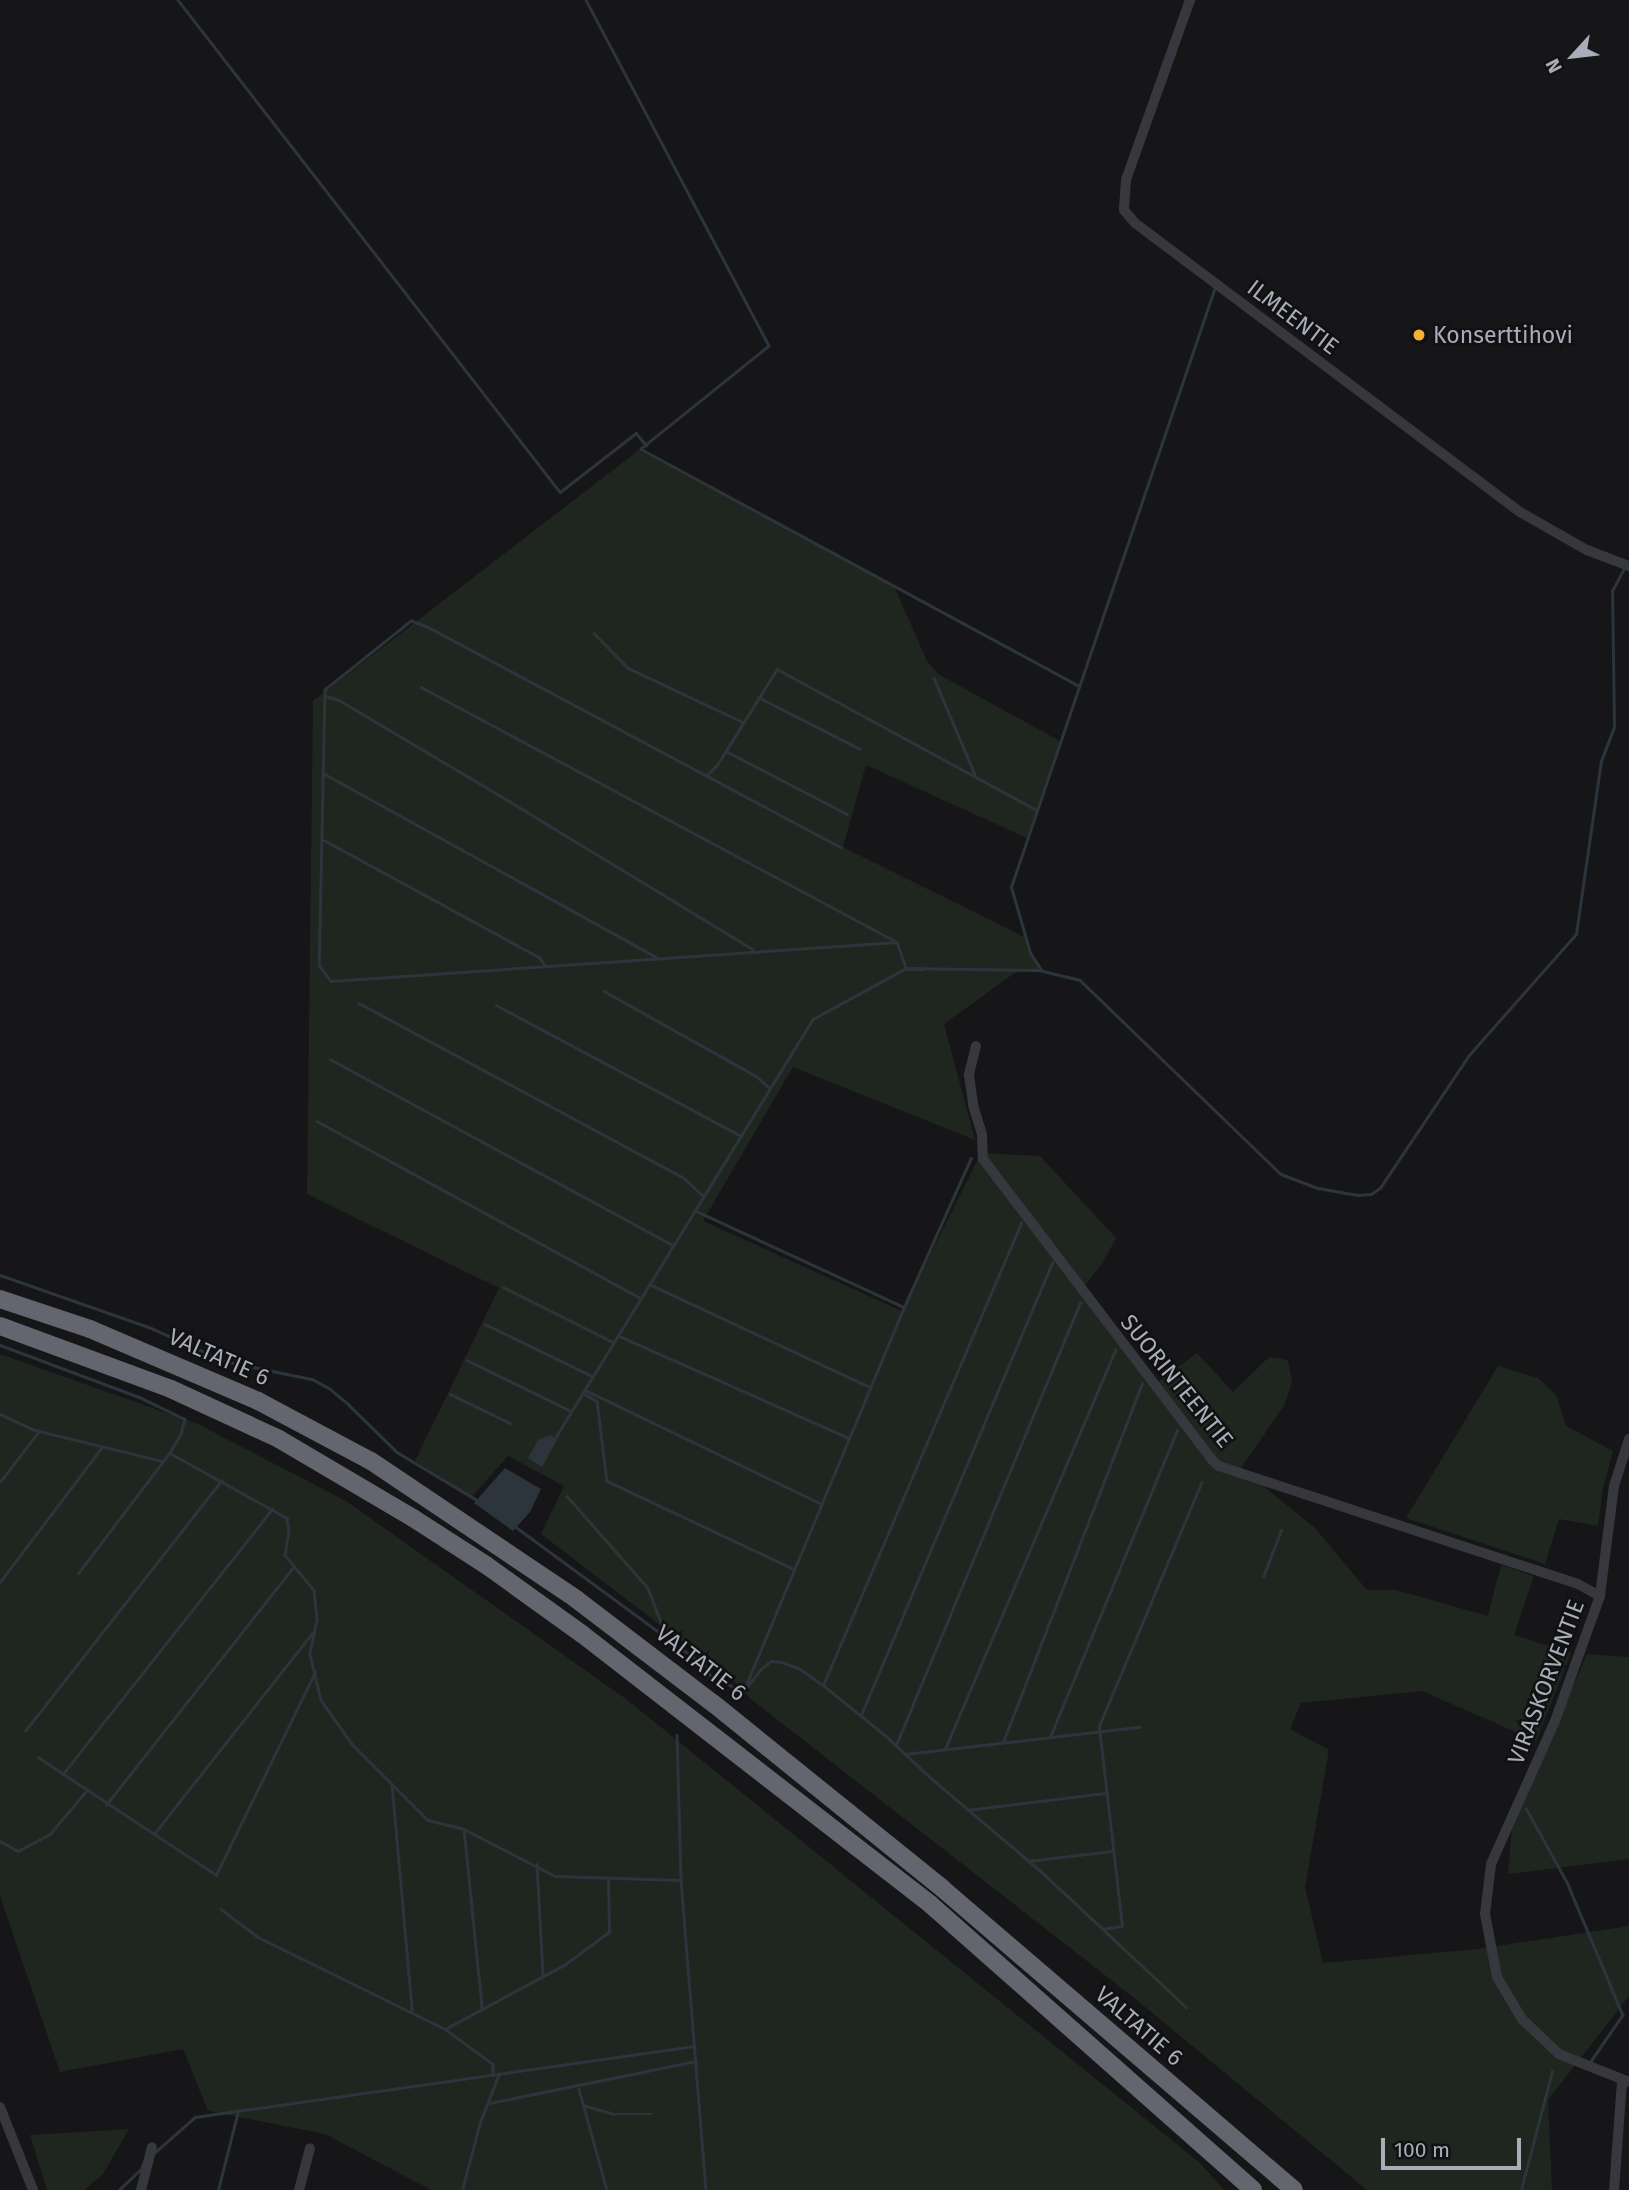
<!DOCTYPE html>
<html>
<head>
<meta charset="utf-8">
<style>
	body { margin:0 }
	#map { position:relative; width:1629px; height:2190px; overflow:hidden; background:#161618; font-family:"Fira Sans",sans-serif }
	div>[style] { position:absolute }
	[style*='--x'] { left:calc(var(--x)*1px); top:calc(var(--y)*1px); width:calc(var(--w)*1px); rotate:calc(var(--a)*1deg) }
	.green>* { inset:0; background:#1e261f }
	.water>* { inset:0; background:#2c353c }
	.stream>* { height:2.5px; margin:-1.25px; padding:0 1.25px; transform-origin:1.25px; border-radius:1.25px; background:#2c353c }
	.street>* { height:10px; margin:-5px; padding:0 5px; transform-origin:5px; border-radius:5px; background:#37383d }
	.highway>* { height:18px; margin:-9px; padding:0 9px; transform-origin:9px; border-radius:9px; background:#63666e }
	.dots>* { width:19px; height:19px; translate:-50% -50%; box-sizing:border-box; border:4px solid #111113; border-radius:50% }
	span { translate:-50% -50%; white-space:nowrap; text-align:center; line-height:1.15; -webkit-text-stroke:5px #111113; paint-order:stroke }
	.street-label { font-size:23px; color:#a8adb8 }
	.poi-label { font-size:23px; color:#a8adb8 }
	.left { translate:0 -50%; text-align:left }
	.north { position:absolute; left:1538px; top:21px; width:70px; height:70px; -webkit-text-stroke:5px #111113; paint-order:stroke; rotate:243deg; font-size:19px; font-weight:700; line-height:28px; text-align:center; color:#a8adb8 }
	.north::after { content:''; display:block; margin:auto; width:24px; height:32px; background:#a8adb8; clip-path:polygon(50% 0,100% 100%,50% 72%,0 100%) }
	.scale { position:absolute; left:1381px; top:2138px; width:140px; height:32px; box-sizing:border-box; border:4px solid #a8adb8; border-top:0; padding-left:9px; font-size:21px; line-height:24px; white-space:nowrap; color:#a8adb8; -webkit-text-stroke:5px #111113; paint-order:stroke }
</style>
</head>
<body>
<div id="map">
	<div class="green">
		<i style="clip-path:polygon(639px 450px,894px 586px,927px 661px,938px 674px,1060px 741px,1027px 838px,866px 765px,843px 847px,1024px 937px,1039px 970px,1020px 969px,944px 1024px,975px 1140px,793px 1067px,703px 1221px,902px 1311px,981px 1153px,1040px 1156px,1116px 1238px,1102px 1264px,1081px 1290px,1154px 1385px,1197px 1353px,1233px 1392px,1269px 1357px,1288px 1360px,1292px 1382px,1285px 1404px,1241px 1468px,1314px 1527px,1367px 1590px,1396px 1590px,1488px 1616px,1501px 1565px,1534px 1576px,1514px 1635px,1571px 1653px,1536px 1741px,1422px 1691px,1301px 1703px,1290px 1729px,1329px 1750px,1305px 1887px,1323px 1963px,1477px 1949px,1629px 1926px,1629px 1996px,1548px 2100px,1552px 2190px,1367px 2190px,1133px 1997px,752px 1700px,736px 1683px,541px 1534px,564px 1486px,508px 1456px,472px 1497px,415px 1461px,499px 1288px,307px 1194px,313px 701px)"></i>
		<i style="clip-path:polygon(0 1354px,198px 1424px,346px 1501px,626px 1699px,1200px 2163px,1224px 2190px,431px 2190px,325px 2134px,208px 2111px,183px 2049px,60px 2072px,0 1896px)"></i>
		<i style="clip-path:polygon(1498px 1366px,1538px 1378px,1556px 1395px,1566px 1426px,1613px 1451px,1603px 1489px,1598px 1526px,1559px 1519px,1545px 1564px,1406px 1518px)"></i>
		<i style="clip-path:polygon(1587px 1654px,1629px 1657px,1629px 1859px,1508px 1874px,1512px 1829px)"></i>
		<i style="clip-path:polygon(129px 2129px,103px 2174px,84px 2190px,47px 2190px,30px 2135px)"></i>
	</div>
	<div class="water">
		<i style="clip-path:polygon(551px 1435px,557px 1440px,542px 1467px,528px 1458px,538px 1440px)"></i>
		<i style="clip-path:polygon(505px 1468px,541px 1489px,530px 1512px,513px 1531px,474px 1503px)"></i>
	</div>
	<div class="stream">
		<i style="--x:178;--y:0;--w:623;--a:52.17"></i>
		<i style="--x:560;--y:492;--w:96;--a:-37.8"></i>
		<i style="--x:636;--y:433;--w:16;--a:50"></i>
		<i style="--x:586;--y:0;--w:391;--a:62.1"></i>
		<i style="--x:769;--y:346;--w:164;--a:141.2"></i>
		<i style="--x:641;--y:449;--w:498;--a:28.4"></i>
		<i style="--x:594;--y:633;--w:49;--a:45.8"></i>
		<i style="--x:628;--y:668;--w:127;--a:25.2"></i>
		<i style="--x:934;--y:678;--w:108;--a:67"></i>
		<i style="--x:421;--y:687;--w:540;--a:28.18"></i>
		<i style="--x:897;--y:942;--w:28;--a:71"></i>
		<i style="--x:325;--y:696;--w:15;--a:16"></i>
		<i style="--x:339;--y:700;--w:198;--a:30.7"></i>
		<i style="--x:509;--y:801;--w:285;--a:31.3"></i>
		<i style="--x:758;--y:697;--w:114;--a:27"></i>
		<i style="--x:726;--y:751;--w:136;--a:27.5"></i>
		<i style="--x:323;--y:773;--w:381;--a:28.9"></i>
		<i style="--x:706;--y:776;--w:16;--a:-45"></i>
		<i style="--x:717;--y:765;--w:113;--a:-58"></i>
		<i style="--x:777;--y:669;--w:296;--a:28.5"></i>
		<i style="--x:324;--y:840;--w:245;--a:28.6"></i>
		<i style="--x:539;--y:957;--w:11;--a:52"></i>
		<i style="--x:841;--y:848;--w:469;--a:-151.9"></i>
		<i style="--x:427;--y:627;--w:17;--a:-159"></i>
		<i style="--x:411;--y:621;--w:110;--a:141.3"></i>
		<i style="--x:325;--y:690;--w:275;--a:91.2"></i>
		<i style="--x:319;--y:965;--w:20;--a:53"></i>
		<i style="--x:331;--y:981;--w:567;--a:-3.94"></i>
		<i style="--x:905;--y:970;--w:18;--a:0"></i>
		<i style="--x:1041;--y:970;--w:20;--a:-123"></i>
		<i style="--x:1030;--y:953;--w:69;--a:-106.1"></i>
		<i style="--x:1011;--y:887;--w:631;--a:-71.22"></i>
		<i style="--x:604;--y:991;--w:174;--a:29.2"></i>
		<i style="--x:756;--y:1076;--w:18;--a:41"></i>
		<i style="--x:359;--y:1003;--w:369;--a:28.3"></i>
		<i style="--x:684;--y:1178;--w:26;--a:43"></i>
		<i style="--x:496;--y:1005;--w:278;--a:28.1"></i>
		<i style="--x:330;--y:1059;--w:390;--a:28.5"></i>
		<i style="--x:317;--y:1121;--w:368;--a:28.7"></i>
		<i style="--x:694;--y:1210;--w:231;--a:24.8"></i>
		<i style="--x:0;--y:1275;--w:160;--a:19.3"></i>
		<i style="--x:151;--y:1328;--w:80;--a:24.3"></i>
		<i style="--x:224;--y:1361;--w:90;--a:11.6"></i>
		<i style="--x:312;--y:1379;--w:19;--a:28"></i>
		<i style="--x:329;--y:1388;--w:26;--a:40"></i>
		<i style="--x:349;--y:1405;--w:67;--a:44.4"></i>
		<i style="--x:397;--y:1452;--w:93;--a:31"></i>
		<i style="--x:649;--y:1284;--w:244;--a:25"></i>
		<i style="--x:503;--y:1287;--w:123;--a:26.6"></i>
		<i style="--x:485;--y:1324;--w:119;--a:25.9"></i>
		<i style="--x:619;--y:1336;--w:252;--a:23.9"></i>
		<i style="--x:0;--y:1345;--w:148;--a:20.5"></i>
		<i style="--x:139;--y:1397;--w:51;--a:25.6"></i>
		<i style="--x:185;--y:1419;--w:16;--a:105"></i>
		<i style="--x:181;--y:1434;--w:22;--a:120"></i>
		<i style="--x:170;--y:1453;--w:151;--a:127.2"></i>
		<i style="--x:467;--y:1360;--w:116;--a:26.1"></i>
		<i style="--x:585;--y:1390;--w:263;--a:25.7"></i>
		<i style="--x:583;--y:1393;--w:16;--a:30"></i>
		<i style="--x:597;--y:1401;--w:81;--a:82.9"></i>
		<i style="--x:607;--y:1481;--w:207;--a:25.2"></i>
		<i style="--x:450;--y:1394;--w:67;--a:25.8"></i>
		<i style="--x:0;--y:1414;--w:38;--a:25"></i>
		<i style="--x:35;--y:1430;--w:131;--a:13.7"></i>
		<i style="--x:555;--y:1438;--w:492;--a:-58.4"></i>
		<i style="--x:813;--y:1019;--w:106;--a:-28.7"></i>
		<i style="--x:906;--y:968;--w:133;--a:0.9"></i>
		<i style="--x:1039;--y:970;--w:42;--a:13.7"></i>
		<i style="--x:1080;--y:980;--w:279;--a:44"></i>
		<i style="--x:1281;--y:1174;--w:40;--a:21"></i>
		<i style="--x:1318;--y:1188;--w:40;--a:10"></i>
		<i style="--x:1357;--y:1195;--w:14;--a:-4"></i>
		<i style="--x:1371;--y:1194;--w:11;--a:-34"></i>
		<i style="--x:1380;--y:1188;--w:160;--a:-56.2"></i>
		<i style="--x:1469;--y:1055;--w:162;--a:-48.5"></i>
		<i style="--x:1576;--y:934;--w:175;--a:-81.8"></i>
		<i style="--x:1601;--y:761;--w:36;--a:-69"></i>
		<i style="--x:1614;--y:727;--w:136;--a:-90.8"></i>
		<i style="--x:1612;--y:591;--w:27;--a:-62"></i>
		<i style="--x:170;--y:1453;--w:134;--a:29.1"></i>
		<i style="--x:287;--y:1518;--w:12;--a:81"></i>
		<i style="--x:289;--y:1530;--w:25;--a:99"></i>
		<i style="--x:285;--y:1555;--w:45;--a:50.4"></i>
		<i style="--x:314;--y:1590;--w:30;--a:84"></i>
		<i style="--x:317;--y:1620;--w:35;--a:102"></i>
		<i style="--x:310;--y:1654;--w:47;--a:76.6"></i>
		<i style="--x:321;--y:1700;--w:54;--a:54.8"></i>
		<i style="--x:352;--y:1744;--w:107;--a:45"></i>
		<i style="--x:428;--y:1820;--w:37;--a:14"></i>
		<i style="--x:464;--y:1829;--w:102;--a:27.3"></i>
		<i style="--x:555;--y:1876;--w:126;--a:1.8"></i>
		<i style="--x:0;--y:1482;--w:64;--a:-52.6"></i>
		<i style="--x:567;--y:1496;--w:123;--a:48.6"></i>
		<i style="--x:648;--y:1588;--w:53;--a:69.2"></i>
		<i style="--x:516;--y:1527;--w:238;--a:36.3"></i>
		<i style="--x:708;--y:1668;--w:7;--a:74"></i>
		<i style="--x:710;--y:1675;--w:37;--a:27"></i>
		<i style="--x:1263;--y:1577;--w:50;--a:-69"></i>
		<i style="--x:0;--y:1582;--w:169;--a:-52.9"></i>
		<i style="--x:823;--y:1685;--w:503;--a:-66.8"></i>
		<i style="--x:743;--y:1692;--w:29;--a:-52"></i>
		<i style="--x:761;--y:1669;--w:13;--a:-39"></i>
		<i style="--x:771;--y:1661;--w:11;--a:5"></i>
		<i style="--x:782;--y:1662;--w:19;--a:21"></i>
		<i style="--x:800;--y:1669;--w:28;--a:35"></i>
		<i style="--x:823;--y:1685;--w:81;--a:39"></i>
		<i style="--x:886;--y:1736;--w:62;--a:43"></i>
		<i style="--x:931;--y:1778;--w:148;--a:40.3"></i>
		<i style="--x:1044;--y:1874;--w:195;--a:43.1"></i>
		<i style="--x:743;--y:1692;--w:417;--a:-67.3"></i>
		<i style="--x:904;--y:1307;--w:163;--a:-65.8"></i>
		<i style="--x:861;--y:1715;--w:491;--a:-67.1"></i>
		<i style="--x:25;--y:1731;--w:318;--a:-51.9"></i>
		<i style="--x:677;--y:1735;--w:145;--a:88.4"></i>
		<i style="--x:681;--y:1880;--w:311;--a:85.4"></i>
		<i style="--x:1050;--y:1737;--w:332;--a:-67.5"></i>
		<i style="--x:1003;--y:1742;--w:384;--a:-68.8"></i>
		<i style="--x:896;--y:1745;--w:479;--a:-67.4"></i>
		<i style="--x:945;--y:1749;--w:434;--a:-66.9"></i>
		<i style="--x:905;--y:1754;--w:236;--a:-6.6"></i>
		<i style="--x:38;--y:1757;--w:214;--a:33.5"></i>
		<i style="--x:216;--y:1875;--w:226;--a:-64"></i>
		<i style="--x:62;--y:1775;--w:339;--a:-51.7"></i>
		<i style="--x:392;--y:1784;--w:227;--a:84.9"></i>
		<i style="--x:106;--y:1805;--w:304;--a:-51.8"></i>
		<i style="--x:1526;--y:1808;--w:85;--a:61"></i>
		<i style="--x:1567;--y:1882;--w:144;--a:67.2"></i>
		<i style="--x:1623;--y:2015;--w:55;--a:124.6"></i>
		<i style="--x:967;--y:1810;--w:140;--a:-7"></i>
		<i style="--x:464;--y:1829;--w:179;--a:84.2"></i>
		<i style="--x:154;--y:1834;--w:256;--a:-51.8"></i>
		<i style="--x:0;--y:1841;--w:21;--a:29"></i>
		<i style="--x:18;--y:1851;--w:36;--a:-28"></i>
		<i style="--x:50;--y:1834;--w:56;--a:-50.1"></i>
		<i style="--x:1028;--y:1861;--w:85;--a:-6.8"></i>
		<i style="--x:537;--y:1864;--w:112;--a:86.9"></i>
		<i style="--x:221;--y:1909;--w:46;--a:37.1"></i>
		<i style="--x:258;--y:1937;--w:208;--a:26.2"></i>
		<i style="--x:445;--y:2029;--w:59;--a:36.1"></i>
		<i style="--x:493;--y:2064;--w:11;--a:90"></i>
		<i style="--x:1102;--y:1929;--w:20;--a:-9"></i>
		<i style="--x:1122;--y:1926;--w:201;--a:-96.6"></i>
		<i style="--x:1099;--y:1726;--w:264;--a:-67.2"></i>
		<i style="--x:447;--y:2028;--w:133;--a:-28.3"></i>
		<i style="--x:564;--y:1965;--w:56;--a:-36.3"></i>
		<i style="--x:609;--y:1932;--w:52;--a:-91.1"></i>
		<i style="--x:579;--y:2089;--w:105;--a:74.5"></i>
		<i style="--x:490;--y:2103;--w:210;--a:-11.5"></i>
		<i style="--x:583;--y:2105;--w:32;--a:16"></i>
		<i style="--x:614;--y:2114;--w:38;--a:0"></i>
		<i style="--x:153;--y:2154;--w:56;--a:-41.4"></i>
		<i style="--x:195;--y:2117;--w:504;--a:-8.1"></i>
		<i style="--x:119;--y:2190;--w:30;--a:-44"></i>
		<i style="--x:141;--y:2169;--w:15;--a:-67"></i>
		<i style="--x:218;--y:2190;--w:81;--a:-75.8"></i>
		<i style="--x:462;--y:2190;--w:70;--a:-75.2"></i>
		<i style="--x:480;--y:2122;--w:52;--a:-68.4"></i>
		<i style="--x:1521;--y:2190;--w:123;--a:-75.4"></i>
	</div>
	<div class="street">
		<i style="--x:1190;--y:0;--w:191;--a:109.6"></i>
		<i style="--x:1126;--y:180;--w:30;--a:94"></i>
		<i style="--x:1124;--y:210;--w:17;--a:50"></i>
		<i style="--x:1135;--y:223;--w:481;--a:36.9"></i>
		<i style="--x:1520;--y:512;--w:77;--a:29.6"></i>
		<i style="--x:1587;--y:550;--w:45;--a:20.9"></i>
		<i style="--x:976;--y:1046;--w:30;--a:104"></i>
		<i style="--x:969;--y:1075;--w:30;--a:82"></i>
		<i style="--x:973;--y:1105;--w:31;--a:73"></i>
		<i style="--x:982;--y:1135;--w:24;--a:88"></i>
		<i style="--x:983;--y:1159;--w:378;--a:52.7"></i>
		<i style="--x:1212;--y:1460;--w:9;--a:41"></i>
		<i style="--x:1219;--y:1466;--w:378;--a:18.2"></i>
		<i style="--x:1578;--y:1584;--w:25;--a:29"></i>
		<i style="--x:1629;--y:1439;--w:49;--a:107.7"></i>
		<i style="--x:1614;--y:1486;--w:111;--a:97.3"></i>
		<i style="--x:1600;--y:1596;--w:133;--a:109.8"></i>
		<i style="--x:1555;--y:1721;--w:157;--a:114.1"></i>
		<i style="--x:1491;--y:1864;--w:50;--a:96.8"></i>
		<i style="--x:1485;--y:1914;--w:64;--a:79.2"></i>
		<i style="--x:1497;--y:1977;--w:49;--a:59.2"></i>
		<i style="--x:1522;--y:2019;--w:51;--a:43.4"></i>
		<i style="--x:1559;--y:2054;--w:75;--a:21.8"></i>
		<i style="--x:0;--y:2107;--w:89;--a:68.3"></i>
		<i style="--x:141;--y:2190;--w:44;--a:-75.7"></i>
		<i style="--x:299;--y:2190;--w:43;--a:-75.3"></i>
		<i style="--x:1614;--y:2190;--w:110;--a:-85.8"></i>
	</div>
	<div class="highway">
		<i style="--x:0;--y:1299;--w:95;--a:18.4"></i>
		<i style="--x:90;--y:1329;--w:183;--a:23.2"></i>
		<i style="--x:258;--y:1401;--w:128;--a:28"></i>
		<i style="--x:371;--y:1461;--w:247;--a:33.9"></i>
		<i style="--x:576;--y:1599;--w:173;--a:37.3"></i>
		<i style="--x:714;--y:1704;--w:294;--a:38.9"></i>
		<i style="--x:943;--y:1889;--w:462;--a:40.6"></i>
		<i style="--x:0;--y:1326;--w:182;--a:20.2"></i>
		<i style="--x:171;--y:1389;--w:119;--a:24.8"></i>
		<i style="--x:279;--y:1439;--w:156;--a:30.5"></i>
		<i style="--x:413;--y:1518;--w:87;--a:32.8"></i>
		<i style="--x:486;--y:1565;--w:118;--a:35.7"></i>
		<i style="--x:582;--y:1634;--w:440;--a:37.8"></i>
		<i style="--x:930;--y:1904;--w:431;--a:41.5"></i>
	</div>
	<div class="dots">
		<i style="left:1419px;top:335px;background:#f2b134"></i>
	</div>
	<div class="street-label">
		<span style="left:1293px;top:317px;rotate:37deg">ILMEENTIE</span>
		<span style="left:219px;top:1357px;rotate:24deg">VALTATIE 6</span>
		<span style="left:1177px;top:1381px;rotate:51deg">SUORINTEENTIE</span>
		<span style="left:701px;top:1663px;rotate:38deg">VALTATIE 6</span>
		<span style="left:1546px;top:1682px;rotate:-69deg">VIRASKORVENTIE</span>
		<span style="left:1139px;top:2026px;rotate:41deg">VALTATIE 6</span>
	</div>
	<div class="poi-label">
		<span class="left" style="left:1433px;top:335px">Konserttihovi</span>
	</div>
	<div class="north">N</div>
	<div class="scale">100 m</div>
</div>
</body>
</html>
